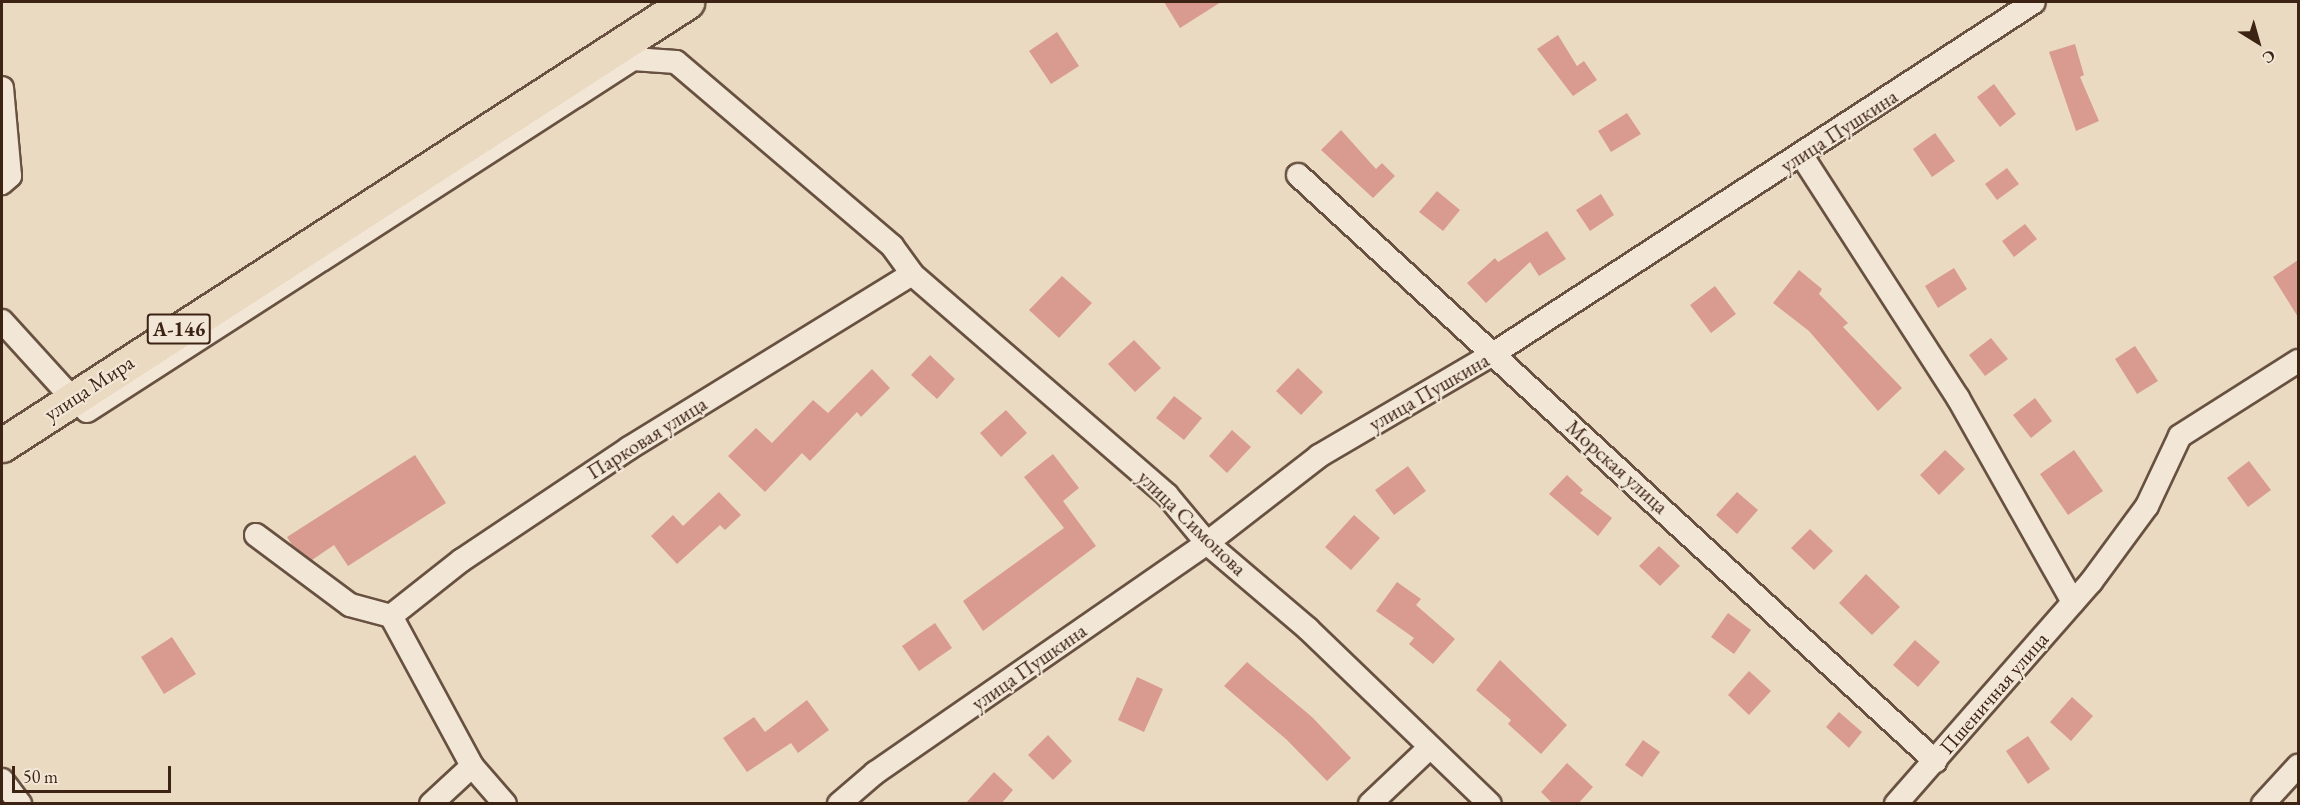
<!DOCTYPE html>
<html>
<head>
<meta charset="utf-8">
<style>
	body { margin:0 }
	#map { position:relative; width:2300px; height:805px; overflow:hidden; background:#ebdac2; font-family:"EB Garamond",serif }
	div>[style] { position:absolute }
	[style*='--x'] { left:calc(var(--x)*1px); top:calc(var(--y)*1px); width:calc(var(--w)*1px); rotate:calc(var(--a)*1deg) }
	.building>* { inset:0; background:#d99b90 }
	.roads { filter:drop-shadow(2px 0 #685140) drop-shadow(-2px 0 #685140) drop-shadow(0 2px #685140) drop-shadow(0 -2px #685140) }
	.minor>* { height:22px; margin:-11px; padding:0 11px; transform-origin:11px; border-radius:11px; background:#f2e7d7 }
	.highway>* { height:33px; margin:-16.5px; padding:0 16.5px; transform-origin:16.5px; border-radius:16.5px; background:#ebdac2 }
	span { translate:-50% -50%; white-space:nowrap; text-align:center; line-height:1.15; -webkit-text-stroke:4.5px #f2e7d7; paint-order:stroke }
	.shield-label span { padding:2px 4px; background:#f2e7d7; border:2px solid; border-radius:4px; -webkit-text-stroke-width:0 }
	.shield-label { font-size:20px; color:#3d2314; font-weight:700 }
	.street-label { font-size:21px; color:#3d2314 }
	.frame { position:absolute; inset:0; border:3px solid #3d2314; pointer-events:none }
	.north { position:absolute; left:2228px; top:12px; width:60px; height:60px; -webkit-text-stroke:4px #f2e7d7; paint-order:stroke; rotate:143deg; font-size:16px; font-weight:700; line-height:24px; text-align:center; color:#3d2314 }
	.north::after { content:''; display:block; margin:auto; width:21px; height:27px; background:#3d2314; clip-path:polygon(50% 0,100% 100%,50% 72%,0 100%) }
	.scale { position:absolute; left:12px; top:766px; width:159px; height:27px; box-sizing:border-box; border:3px solid #3d2314; border-top:0; padding-left:8px; font-size:18px; line-height:21px; white-space:nowrap; color:#3d2314; -webkit-text-stroke:4px #f2e7d7; paint-order:stroke }
</style>
</head>
<body>
<div id="map">
	<div class="building">
		<i style="clip-path:polygon(1164px 2px,1221px 2px,1180px 28px)"></i>
		<i style="clip-path:polygon(1057px 32px,1079px 66px,1051px 84px,1029px 51px)"></i>
		<i style="clip-path:polygon(1558px 35px,1577px 66px,1584px 61px,1597px 80px,1573px 96px,1537px 49px)"></i>
		<i style="clip-path:polygon(2075px 44px,2084px 75px,2080px 77px,2099px 121px,2076px 131px,2049px 52px)"></i>
		<i style="clip-path:polygon(1994px 84px,2016px 114px,2000px 127px,1977px 97px)"></i>
		<i style="clip-path:polygon(1627px 113px,1641px 134px,1611px 152px,1598px 131px)"></i>
		<i style="clip-path:polygon(1341px 130px,1376px 169px,1382px 163px,1395px 176px,1373px 198px,1321px 150px)"></i>
		<i style="clip-path:polygon(1935px 133px,1955px 161px,1932px 177px,1913px 149px)"></i>
		<i style="clip-path:polygon(2007px 168px,2019px 184px,1997px 200px,1985px 184px)"></i>
		<i style="clip-path:polygon(1437px 191px,1460px 210px,1443px 231px,1419px 212px)"></i>
		<i style="clip-path:polygon(1601px 194px,1614px 215px,1590px 231px,1576px 210px)"></i>
		<i style="clip-path:polygon(2025px 224px,2037px 239px,2014px 257px,2002px 241px)"></i>
		<i style="clip-path:polygon(1547px 231px,1566px 259px,1539px 276px,1530px 262px,1486px 303px,1467px 283px,1495px 258px,1498px 262px)"></i>
		<i style="clip-path:polygon(2298px 260px,2298px 317px,2273px 277px)"></i>
		<i style="clip-path:polygon(1954px 268px,1967px 289px,1938px 308px,1925px 286px)"></i>
		<i style="clip-path:polygon(1799px 270px,1822px 289px,1819px 294px,1848px 323px,1843px 327px,1902px 388px,1878px 411px,1809px 331px,1773px 303px)"></i>
		<i style="clip-path:polygon(1062px 276px,1092px 303px,1059px 338px,1029px 310px)"></i>
		<i style="clip-path:polygon(1715px 286px,1736px 314px,1711px 333px,1690px 305px)"></i>
		<i style="clip-path:polygon(1991px 338px,2008px 359px,1985px 376px,1969px 355px)"></i>
		<i style="clip-path:polygon(1134px 340px,1161px 368px,1135px 392px,1108px 364px)"></i>
		<i style="clip-path:polygon(2135px 346px,2158px 381px,2137px 394px,2115px 359px)"></i>
		<i style="clip-path:polygon(930px 355px,955px 379px,937px 399px,911px 375px)"></i>
		<i style="clip-path:polygon(1298px 368px,1323px 392px,1301px 415px,1276px 391px)"></i>
		<i style="clip-path:polygon(872px 369px,890px 388px,861px 417px,857px 412px,810px 461px,802px 453px,765px 492px,728px 456px,756px 428px,772px 443px,813px 400px,828px 413px)"></i>
		<i style="clip-path:polygon(1174px 396px,1202px 418px,1184px 440px,1156px 418px)"></i>
		<i style="clip-path:polygon(2035px 398px,2052px 421px,2031px 438px,2013px 415px)"></i>
		<i style="clip-path:polygon(1006px 410px,1027px 433px,1001px 457px,980px 433px)"></i>
		<i style="clip-path:polygon(1232px 430px,1251px 447px,1227px 473px,1209px 456px)"></i>
		<i style="clip-path:polygon(1945px 450px,1965px 469px,1939px 495px,1920px 475px)"></i>
		<i style="clip-path:polygon(2074px 450px,2103px 491px,2068px 515px,2040px 474px)"></i>
		<i style="clip-path:polygon(1053px 454px,1079px 488px,1063px 501px,1096px 546px,983px 631px,963px 601px,1064px 528px,1024px 477px)"></i>
		<i style="clip-path:polygon(415px 455px,446px 503px,348px 566px,334px 545px,312px 560px,292px 545px,287px 537px)"></i>
		<i style="clip-path:polygon(2249px 461px,2271px 490px,2248px 507px,2227px 478px)"></i>
		<i style="clip-path:polygon(1408px 466px,1426px 491px,1394px 515px,1375px 490px)"></i>
		<i style="clip-path:polygon(1567px 475px,1583px 490px,1580px 493px,1612px 518px,1598px 536px,1549px 494px)"></i>
		<i style="clip-path:polygon(719px 492px,741px 515px,725px 530px,720px 525px,677px 564px,651px 536px,673px 515px,683px 526px)"></i>
		<i style="clip-path:polygon(1737px 492px,1758px 510px,1737px 534px,1716px 515px)"></i>
		<i style="clip-path:polygon(1354px 515px,1380px 538px,1351px 570px,1325px 547px)"></i>
		<i style="clip-path:polygon(1810px 529px,1833px 551px,1814px 570px,1791px 548px)"></i>
		<i style="clip-path:polygon(1659px 546px,1680px 566px,1660px 586px,1639px 566px)"></i>
		<i style="clip-path:polygon(1866px 574px,1900px 607px,1872px 635px,1839px 603px)"></i>
		<i style="clip-path:polygon(1397px 582px,1421px 599px,1416px 605px,1455px 639px,1433px 664px,1409px 644px,1414px 638px,1376px 611px)"></i>
		<i style="clip-path:polygon(1728px 613px,1751px 630px,1734px 654px,1711px 637px)"></i>
		<i style="clip-path:polygon(935px 623px,952px 648px,919px 671px,902px 646px)"></i>
		<i style="clip-path:polygon(172px 637px,196px 674px,164px 694px,141px 657px)"></i>
		<i style="clip-path:polygon(1915px 640px,1940px 662px,1918px 687px,1893px 665px)"></i>
		<i style="clip-path:polygon(1500px 660px,1567px 725px,1541px 754px,1508px 724px,1511px 720px,1476px 690px)"></i>
		<i style="clip-path:polygon(1247px 662px,1312px 717px,1351px 758px,1327px 781px,1287px 740px,1224px 686px)"></i>
		<i style="clip-path:polygon(1749px 671px,1771px 691px,1749px 715px,1728px 695px)"></i>
		<i style="clip-path:polygon(1137px 677px,1163px 689px,1144px 732px,1118px 720px)"></i>
		<i style="clip-path:polygon(2072px 697px,2093px 716px,2071px 741px,2050px 722px)"></i>
		<i style="clip-path:polygon(807px 700px,829px 730px,798px 753px,791px 743px,747px 772px,723px 738px,754px 717px,765px 732px)"></i>
		<i style="clip-path:polygon(1839px 712px,1862px 732px,1849px 748px,1826px 727px)"></i>
		<i style="clip-path:polygon(1048px 735px,1072px 761px,1053px 780px,1028px 755px)"></i>
		<i style="clip-path:polygon(2028px 736px,2050px 769px,2028px 784px,2006px 751px)"></i>
		<i style="clip-path:polygon(1643px 740px,1660px 752px,1642px 777px,1625px 765px)"></i>
		<i style="clip-path:polygon(1567px 763px,1593px 787px,1578px 804px,1553px 804px,1541px 792px)"></i>
		<i style="clip-path:polygon(994px 772px,1013px 790px,1001px 804px,965px 804px)"></i>
	</div>
	<div class="roads">
		<div class="minor">
			<i style="--x:633;--y:59;--w:43;--a:4"></i>
			<i style="--x:676;--y:62;--w:284;--a:40.4"></i>
			<i style="--x:892;--y:246;--w:34;--a:54"></i>
			<i style="--x:912;--y:274;--w:337;--a:40.9"></i>
			<i style="--x:1167;--y:495;--w:62;--a:50.2"></i>
			<i style="--x:1207;--y:543;--w:133;--a:40.4"></i>
			<i style="--x:1308;--y:629;--w:252;--a:43.9"></i>
			<i style="--x:2;--y:88;--w:88;--a:84.8"></i>
			<i style="--x:10;--y:176;--w:11;--a:139"></i>
			<i style="--x:1802;--y:156;--w:288;--a:57.2"></i>
			<i style="--x:1958;--y:398;--w:234;--a:60.6"></i>
			<i style="--x:1298;--y:175;--w:866;--a:42.61"></i>
			<i style="--x:2;--y:321;--w:105;--a:47.7"></i>
			<i style="--x:87;--y:411;--w:650;--a:-32.81"></i>
			<i style="--x:633;--y:59;--w:15;--a:-113"></i>
			<i style="--x:256;--y:535;--w:117;--a:36.7"></i>
			<i style="--x:350;--y:605;--w:42;--a:15"></i>
			<i style="--x:391;--y:616;--w:170;--a:61.6"></i>
			<i style="--x:472;--y:766;--w:50;--a:49"></i>
			<i style="--x:391;--y:616;--w:90;--a:-38.3"></i>
			<i style="--x:462;--y:560;--w:201;--a:-33.8"></i>
			<i style="--x:629;--y:448;--w:332;--a:-31.6"></i>
			<i style="--x:2;--y:780;--w:30;--a:53"></i>
			<i style="--x:431;--y:804;--w:56;--a:-42.8"></i>
			<i style="--x:839;--y:804;--w:48;--a:-40.7"></i>
			<i style="--x:875;--y:773;--w:404;--a:-34.7"></i>
			<i style="--x:1207;--y:543;--w:142;--a:-37.8"></i>
			<i style="--x:1319;--y:456;--w:202;--a:-30.4"></i>
			<i style="--x:1493;--y:354;--w:645;--a:-33.05"></i>
			<i style="--x:1370;--y:804;--w:81;--a:-43.5"></i>
			<i style="--x:1896;--y:804;--w:295;--a:-48.7"></i>
			<i style="--x:2091;--y:582;--w:94;--a:-53.6"></i>
			<i style="--x:2147;--y:506;--w:77;--a:-64.8"></i>
			<i style="--x:2180;--y:436;--w:140;--a:-32.4"></i>
			<i style="--x:2263;--y:804;--w:52;--a:-47.4"></i>
		</div>
		<div class="highway">
			<i style="--x:2;--y:445;--w:816;--a:-32.89"></i>
		</div>
	</div>
	<div class="shield-label">
		<span style="left:179px;top:329px">А-146</span>
	</div>
	<div class="street-label">
		<span style="left:1839px;top:131px;rotate:-33deg">улица Пушкина</span>
		<span style="left:89px;top:388px;rotate:-33deg">улица Мира</span>
		<span style="left:1429px;top:392px;rotate:-30deg">улица Пушкина</span>
		<span style="left:647px;top:438px;rotate:-32deg">Парковая улица</span>
		<span style="left:1617px;top:467px;rotate:42deg">Морская улица</span>
		<span style="left:1192px;top:523px;rotate:44deg">улица Симонова</span>
		<span style="left:1029px;top:667px;rotate:-35deg">улица Пушкина</span>
		<span style="left:1994px;top:693px;rotate:-49deg">Пшеничная улица</span>
	</div>
	<div class="frame"></div>
	<div class="north">С</div>
	<div class="scale">50 m</div>
</div>
</body>
</html>
